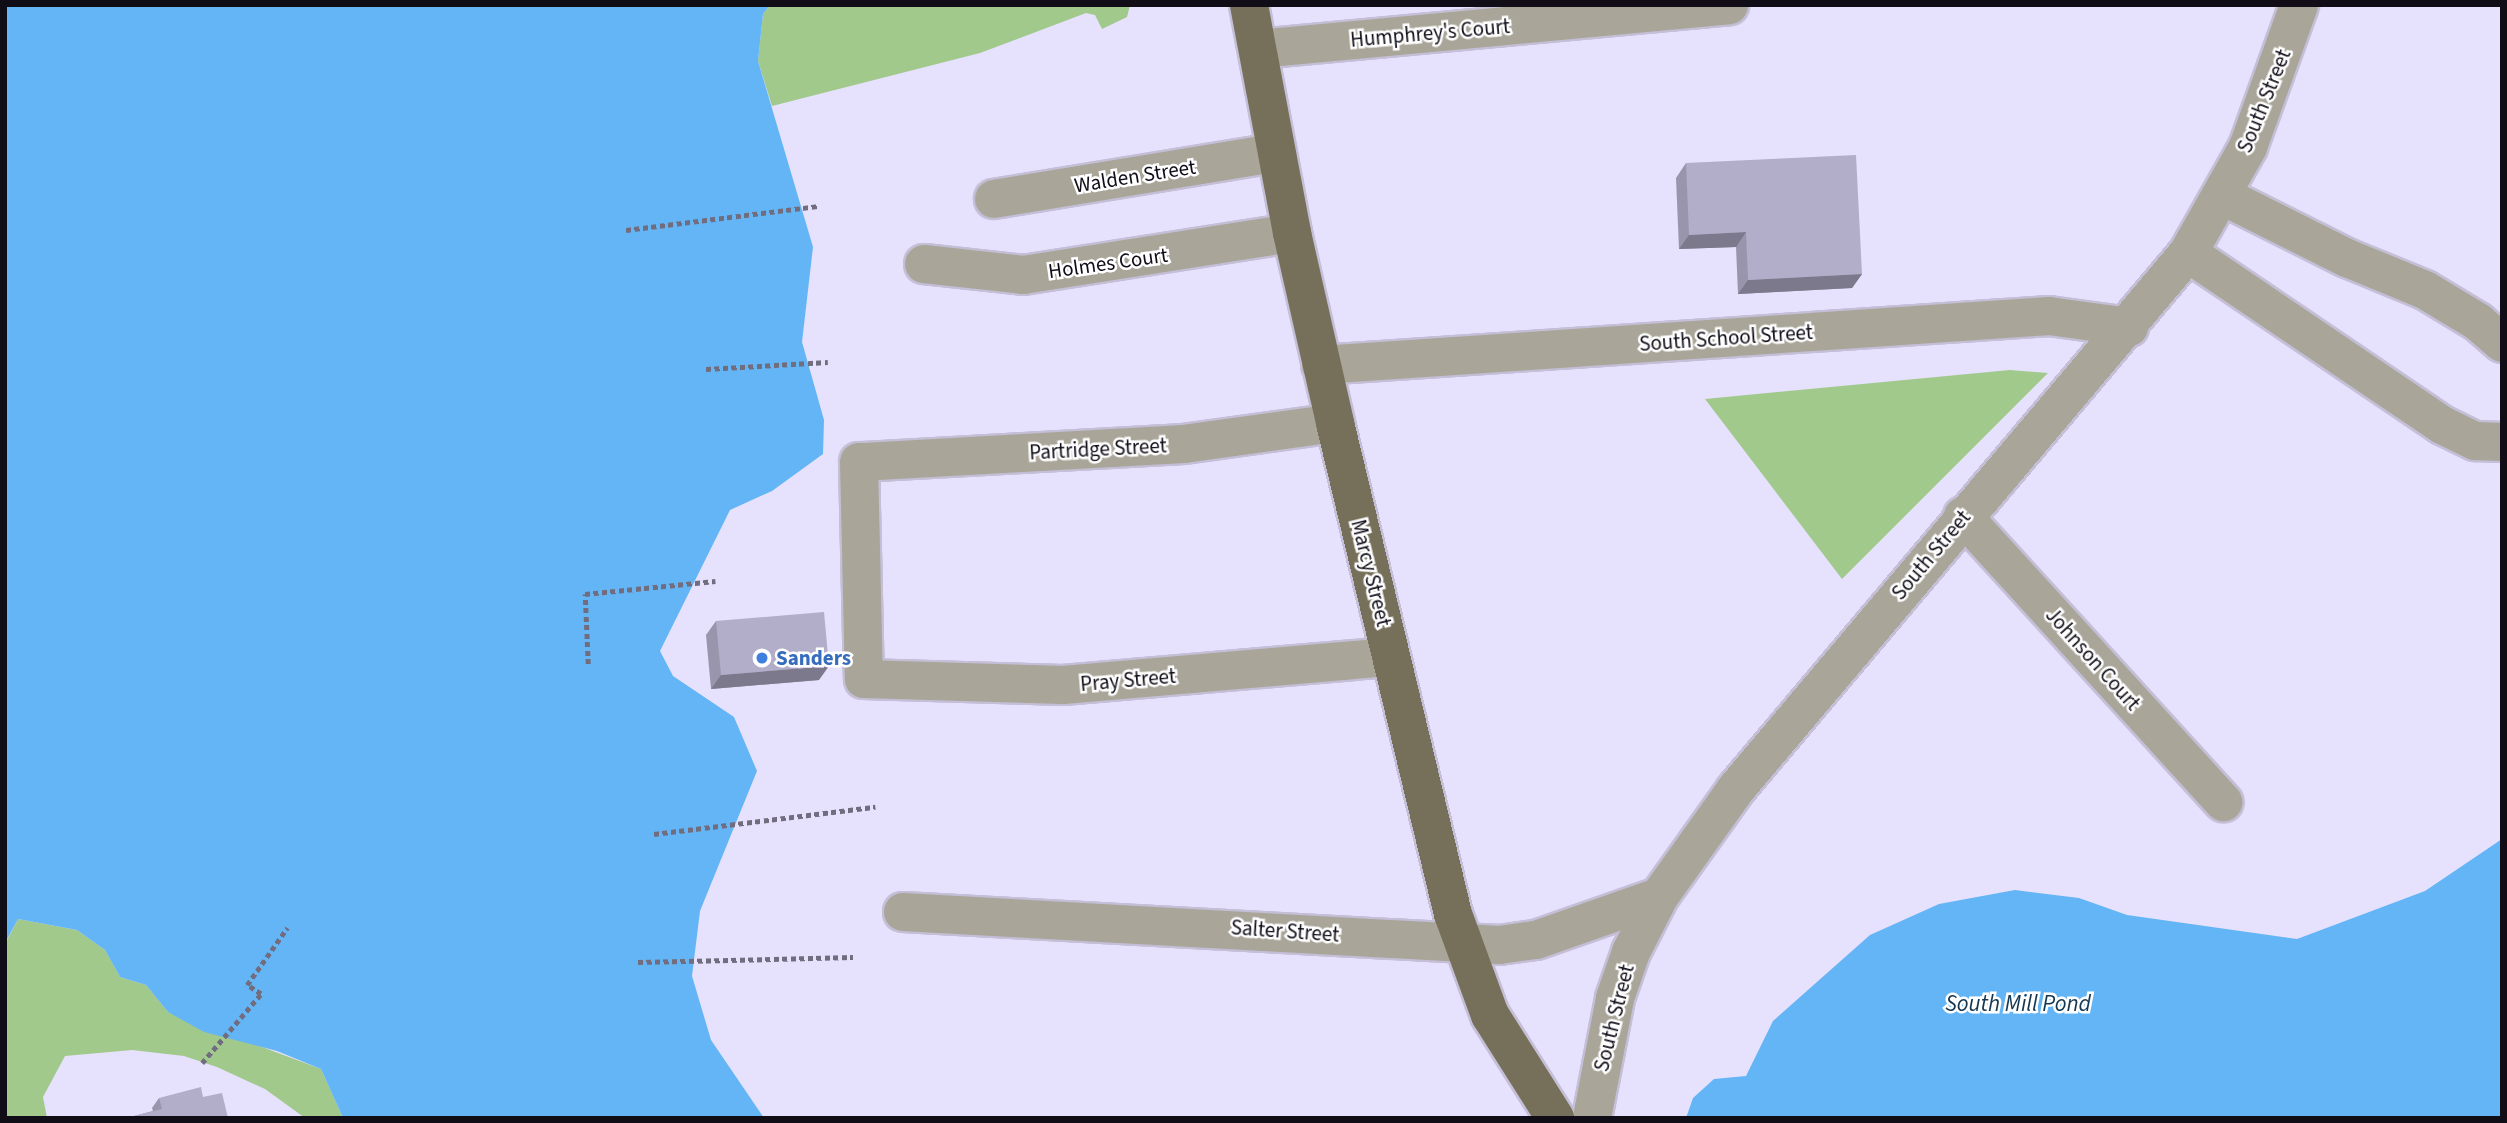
<!DOCTYPE html>
<html>
<head>
<meta charset="utf-8">
<style>
	body { margin:0 }
	#map { position:relative; width:2507px; height:1123px; overflow:hidden; background:#e6e1fc; font-family:"Source Sans 3",sans-serif }
	div>[style] { position:absolute }
	[style*='--x'] { left:calc(var(--x)*1px); top:calc(var(--y)*1px); width:calc(var(--w)*1px); rotate:calc(var(--a)*1deg) }
	.green>* { inset:0; background:#a0c98b }
	.water>* { inset:0; background:#64b5f5 }
	.path>* { height:4.5px; margin-top:-2.25px; transform-origin:0; background:repeating-linear-gradient(90deg,#716d7f 0 5px,transparent 0 8.5px) }
	.roads { filter:drop-shadow(2px 0 #c4bfd7) drop-shadow(-2px 0 #c4bfd7) drop-shadow(0 2px #c4bfd7) drop-shadow(0 -2px #c4bfd7) }
	.minor>* { height:38px; margin:-19px; padding:0 19px; transform-origin:19px; border-radius:19px; background:#a9a599 }
	.major>* { height:38px; margin:-19px; padding:0 19px; transform-origin:19px; border-radius:19px; background:#766f5a }
	.wall>* { inset:0; background:#9995ac }
	.shaded-wall>* { inset:0; background:#7d798c }
	.building>* { inset:0; background:#b2adc8 }
	.dots>* { width:19px; height:19px; translate:-50% -50%; box-sizing:border-box; border:4px solid #fff; border-radius:50% }
	span { translate:-50% -50%; white-space:nowrap; text-align:center; line-height:1.15; -webkit-text-stroke:5px #fff; paint-order:stroke }
	.street-label { font-size:21px; color:#100d17 }
	.shop-label { font-size:21px; color:#366cbe; font-weight:700 }
	.left { translate:0 -50%; text-align:left }
	.water-label { font-size:23px; color:#153751; font-style:italic }
	.frame { position:absolute; inset:0; border:7px solid #100d17; pointer-events:none }
</style>
</head>
<body>
<div id="map">
	<div class="green">
		<i style="clip-path:polygon(770px 5px,1130px 5px,1127px 17px,1102px 29px,1095px 15px,1086px 13px,980px 53px,772px 106px,758px 61px,763px 14px)"></i>
		<i style="clip-path:polygon(2010px 370px,2048px 373px,1842px 579px,1705px 399px)"></i>
		<i style="clip-path:polygon(18px 919px,77px 930px,105px 950px,120px 977px,146px 985px,168px 1012px,321px 1069px,343px 1118px,305px 1118px,265px 1089px,217px 1067px,184px 1056px,132px 1050px,65px 1056px,43px 1097px,47px 1118px,5px 1118px,5px 944px)"></i>
	</div>
	<div class="water">
		<i style="clip-path:polygon(5px 5px,770px 5px,763px 14px,758px 61px,813px 247px,802px 342px,824px 420px,823px 454px,772px 491px,730px 510px,660px 651px,673px 676px,734px 717px,757px 771px,700px 911px,692px 976px,711px 1040px,764px 1118px,343px 1118px,321px 1069px,277px 1051px,204px 1032px,168px 1012px,146px 985px,120px 977px,105px 950px,77px 930px,18px 919px,5px 943px)"></i>
		<i style="clip-path:polygon(2502px 839px,2502px 1118px,1686px 1118px,1693px 1098px,1714px 1079px,1746px 1076px,1773px 1021px,1870px 935px,1939px 904px,2015px 890px,2079px 898px,2127px 915px,2297px 939px,2425px 891px)"></i>
	</div>
	<div class="path">
		<i style="--x:626;--y:230;--w:193;--a:-7.1"></i>
		<i style="--x:706;--y:369;--w:122;--a:-3.3"></i>
		<i style="--x:588;--y:664;--w:70;--a:-92.5"></i>
		<i style="--x:585;--y:594;--w:131;--a:-5.7"></i>
		<i style="--x:654;--y:834;--w:223;--a:-7"></i>
		<i style="--x:638;--y:962;--w:215;--a:-1.3"></i>
		<i style="--x:202;--y:1063;--w:91;--a:-49.5"></i>
		<i style="--x:261;--y:994;--w:17;--a:-147"></i>
		<i style="--x:247;--y:985;--w:70;--a:-54.9"></i>
	</div>
	<div class="roads">
		<div class="minor">
			<i style="--x:1258;--y:49;--w:473;--a:-5.3"></i>
			<i style="--x:2223;--y:196;--w:139;--a:26.6"></i>
			<i style="--x:2347;--y:258;--w:84;--a:22.3"></i>
			<i style="--x:2425;--y:290;--w:62;--a:31.1"></i>
			<i style="--x:2478;--y:322;--w:32;--a:41"></i>
			<i style="--x:994;--y:199;--w:285;--a:-9.3"></i>
			<i style="--x:2188;--y:253;--w:307;--a:34.1"></i>
			<i style="--x:2442;--y:425;--w:37;--a:26"></i>
			<i style="--x:2475;--y:441;--w:27;--a:2"></i>
			<i style="--x:924;--y:264;--w:100;--a:6.3"></i>
			<i style="--x:1023;--y:275;--w:272;--a:-8.9"></i>
			<i style="--x:1321;--y:365;--w:730;--a:-3.85"></i>
			<i style="--x:2049;--y:316;--w:81;--a:7.8"></i>
			<i style="--x:1335;--y:423;--w:152;--a:172.1"></i>
			<i style="--x:1184;--y:444;--w:325;--a:176.8"></i>
			<i style="--x:859;--y:462;--w:217;--a:88.7"></i>
			<i style="--x:864;--y:679;--w:199;--a:1.7"></i>
			<i style="--x:1063;--y:685;--w:329;--a:-4.9"></i>
			<i style="--x:1963;--y:516;--w:387;--a:47.7"></i>
			<i style="--x:903;--y:912;--w:597;--a:3.17"></i>
			<i style="--x:1499;--y:945;--w:37;--a:-8"></i>
			<i style="--x:1536;--y:940;--w:130;--a:-19.3"></i>
			<i style="--x:1592;--y:1118;--w:122;--a:-79.1"></i>
			<i style="--x:1615;--y:998;--w:49;--a:-70.8"></i>
			<i style="--x:1631;--y:952;--w:62;--a:-63"></i>
			<i style="--x:1659;--y:897;--w:133;--a:-54.5"></i>
			<i style="--x:1736;--y:789;--w:701;--a:-49.86"></i>
			<i style="--x:2188;--y:253;--w:122;--a:-60.5"></i>
			<i style="--x:2248;--y:147;--w:151;--a:-70.2"></i>
		</div>
		<div class="major">
			<i style="--x:1249;--y:5;--w:232;--a:79.3"></i>
			<i style="--x:1292;--y:233;--w:195;--a:77.2"></i>
			<i style="--x:1335;--y:423;--w:505;--a:76.49"></i>
			<i style="--x:1453;--y:914;--w:108;--a:69.9"></i>
			<i style="--x:1490;--y:1015;--w:122;--a:57.7"></i>
		</div>
	</div>
	<div class="wall">
		<i style="clip-path:polygon(1686px 163px,1862px 274px,1852px 288px,1738px 294px,1736px 247px,1679px 249px,1676px 178px)"></i>
		<i style="clip-path:polygon(716px 621px,819px 680px,711px 689px,706px 635px)"></i>
		<i style="clip-path:polygon(159px 1098px,228px 1118px,133px 1118px,134px 1116px,153px 1111px,152px 1108px)"></i>
	</div>
	<div class="shaded-wall">
		<i style="clip-path:polygon(1746px 232px,1736px 247px,1679px 249px,1689px 235px)"></i>
		<i style="clip-path:polygon(1862px 274px,1852px 288px,1738px 294px,1748px 280px)"></i>
		<i style="clip-path:polygon(829px 666px,819px 680px,711px 689px,721px 675px)"></i>
	</div>
	<div class="building">
		<i style="clip-path:polygon(1856px 155px,1862px 274px,1748px 280px,1746px 232px,1689px 235px,1686px 163px)"></i>
		<i style="clip-path:polygon(824px 612px,829px 666px,721px 675px,716px 621px)"></i>
		<i style="clip-path:polygon(201px 1087px,203px 1097px,222px 1093px,228px 1118px,135px 1118px,134px 1116px,162px 1109px,159px 1098px)"></i>
	</div>
	<div class="dots">
		<i style="left:762px;top:658px;background:#3f7fe0"></i>
	</div>
	<div class="street-label">
		<span style="left:1430px;top:33px;rotate:-5deg">Humphrey's Court</span>
		<span style="left:2264px;top:101px;rotate:-68deg">South Street</span>
		<span style="left:1135px;top:176px;rotate:-9deg">Walden Street</span>
		<span style="left:1108px;top:263px;rotate:-8deg">Holmes Court</span>
		<span style="left:1726px;top:338px;rotate:-4deg">South School Street</span>
		<span style="left:1098px;top:449px;rotate:-3deg">Partridge Street</span>
		<span style="left:1931px;top:555px;rotate:-50deg">South Street</span>
		<span style="left:1371px;top:573px;rotate:76deg">Marcy Street</span>
		<span style="left:2093px;top:659px;rotate:48deg">Johnson Court</span>
		<span style="left:1128px;top:680px;rotate:-5deg">Pray Street</span>
		<span style="left:1285px;top:931px;rotate:4deg">Salter Street</span>
		<span style="left:1614px;top:1018px;rotate:-76deg">South Street</span>
	</div>
	<div class="shop-label">
		<span class="left" style="left:776px;top:658px">Sanders</span>
	</div>
	<div class="water-label">
		<span style="left:2018px;top:1004px">South Mill Pond</span>
	</div>
	<div class="frame"></div>
</div>
</body>
</html>
